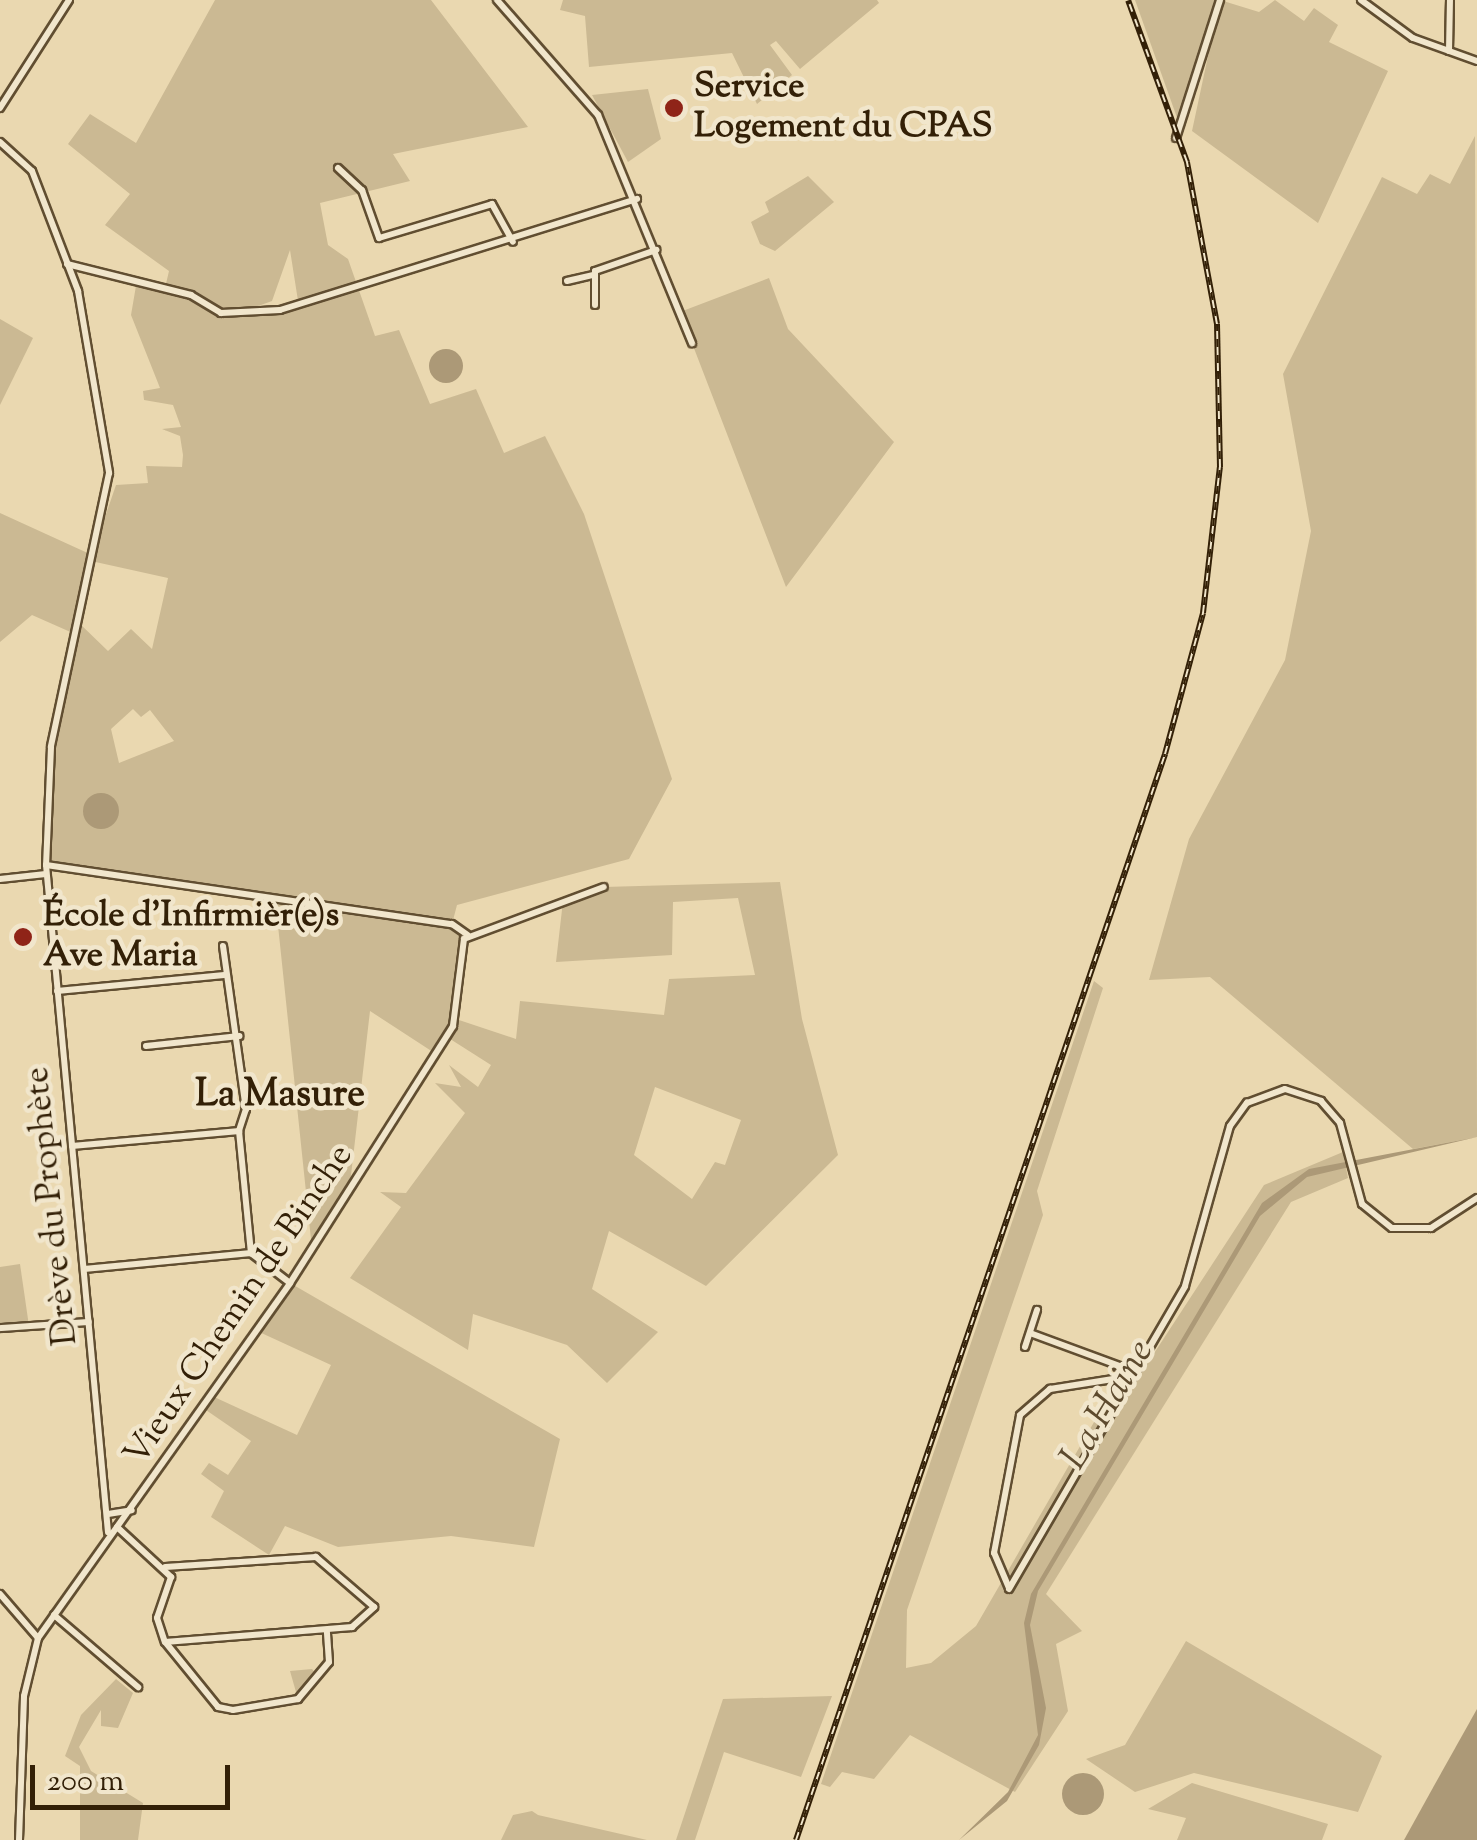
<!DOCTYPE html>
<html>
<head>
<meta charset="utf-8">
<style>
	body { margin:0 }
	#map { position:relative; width:1477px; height:1840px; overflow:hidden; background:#ead8b0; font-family:"Sorts Mill Goudy",serif }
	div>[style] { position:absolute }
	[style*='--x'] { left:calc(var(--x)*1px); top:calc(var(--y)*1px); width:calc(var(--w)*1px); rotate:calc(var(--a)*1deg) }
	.green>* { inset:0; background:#cbb993 }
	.water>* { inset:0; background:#ac9977 }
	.round { border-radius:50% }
	.roads { filter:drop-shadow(2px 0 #614e31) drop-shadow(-2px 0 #614e31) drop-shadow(0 2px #614e31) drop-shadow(0 -2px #614e31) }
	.minor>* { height:6px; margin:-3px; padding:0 3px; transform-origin:3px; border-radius:3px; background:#f1e6cc }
	.rail>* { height:6px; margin-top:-3px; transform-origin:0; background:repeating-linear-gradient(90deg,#f1e6cc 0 8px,#332007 0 16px); box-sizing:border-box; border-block:2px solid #332007 }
	.dots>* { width:28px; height:28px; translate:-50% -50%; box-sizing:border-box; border:5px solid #f1e6cc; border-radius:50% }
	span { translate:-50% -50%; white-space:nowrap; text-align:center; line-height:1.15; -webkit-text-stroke:9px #f1e6cc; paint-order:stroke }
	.poi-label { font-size:35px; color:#332007; font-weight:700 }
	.left { translate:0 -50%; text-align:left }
	.street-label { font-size:35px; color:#332007 }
	.neighbourhood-label { font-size:38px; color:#332007; font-weight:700 }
	.water-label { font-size:38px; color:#5d4a2e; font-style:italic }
	.scale { position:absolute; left:30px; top:1765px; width:200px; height:45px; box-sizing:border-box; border:5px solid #332007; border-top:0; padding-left:12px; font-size:30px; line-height:35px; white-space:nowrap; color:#332007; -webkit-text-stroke:8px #f1e6cc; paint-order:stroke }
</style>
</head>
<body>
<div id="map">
	<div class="green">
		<i style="clip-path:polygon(evenodd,215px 0,431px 0,528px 127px,393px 154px,410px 181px,320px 203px,328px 245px,348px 259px,375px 336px,399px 330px,430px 404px,476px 389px,504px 453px,545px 436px,584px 514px,672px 779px,629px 859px,457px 905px,452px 924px,468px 935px,456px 1019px,516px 1039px,520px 1001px,664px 1015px,669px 979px,755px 975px,738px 898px,673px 902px,672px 955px,556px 962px,563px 901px,604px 887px,780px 882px,802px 1019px,838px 1155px,706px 1286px,609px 1231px,592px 1289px,658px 1332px,607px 1383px,567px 1345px,473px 1314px,468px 1350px,350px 1278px,401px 1207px,380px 1192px,406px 1193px,465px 1113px,435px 1083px,461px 1087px,449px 1065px,478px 1087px,491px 1065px,447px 1037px,436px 1054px,370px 1011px,350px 1184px,312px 1249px,275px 897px,46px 865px,51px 747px,75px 634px,32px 615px,0 642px,0 513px,92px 555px,116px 485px,148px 483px,146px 466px,182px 467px,183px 455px,180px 436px,162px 429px,181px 427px,173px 405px,144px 400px,143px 391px,160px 388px,131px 315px,137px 280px,165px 288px,169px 271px,105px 225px,130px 194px,68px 144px,90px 114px,136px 143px,215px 0,290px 250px,299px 307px,244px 311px,272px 301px,290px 250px,215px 0,91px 561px,168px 578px,152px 649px,131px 629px,108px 651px,78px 622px,91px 561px,215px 0,133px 709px,141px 717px,150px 710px,174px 741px,119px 763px,111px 729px,133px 709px,215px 0,655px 1087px,741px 1120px,725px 1165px,715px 1162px,692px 1199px,634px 1155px,655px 1087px)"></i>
		<i style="clip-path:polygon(563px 0,877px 0,879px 3px,800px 69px,776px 41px,770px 45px,792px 75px,757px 104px,732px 53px,589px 67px,585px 16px,560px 10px)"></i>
		<i style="clip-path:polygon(1135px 0,1216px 0,1183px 126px,1180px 126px)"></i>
		<i style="clip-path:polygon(1220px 0,1259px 12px,1275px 0,1304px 21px,1314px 8px,1338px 25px,1329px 42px,1388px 71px,1318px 223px,1192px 131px)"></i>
		<i style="clip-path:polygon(648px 89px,661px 139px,628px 162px,592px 95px)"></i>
		<i style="clip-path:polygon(1475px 136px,1477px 1137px,1413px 1149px,1210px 977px,1149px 980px,1189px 839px,1285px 660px,1311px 531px,1283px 374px,1382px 177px,1417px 194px,1430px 174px,1450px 184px)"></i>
		<i style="clip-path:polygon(808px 176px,834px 202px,775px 251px,760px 244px,751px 222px,769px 212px,765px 202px)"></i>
		<i style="clip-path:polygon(769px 278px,788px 329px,894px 442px,786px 587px,680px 312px)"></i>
		<i style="clip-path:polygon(0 319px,33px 338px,0 405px)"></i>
		<i style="clip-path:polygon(1094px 981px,1103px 988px,1037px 1191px,1043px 1215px,907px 1610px,906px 1668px,931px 1663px,976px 1626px,1134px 1353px,1149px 1361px,1264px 1185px,1343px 1152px,1348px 1178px,1291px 1202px,1046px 1594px,1082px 1631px,1056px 1644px,1068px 1711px,1015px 1792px,910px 1735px,874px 1779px,842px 1772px,830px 1787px,821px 1784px)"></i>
		<i style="clip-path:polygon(20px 1264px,29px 1326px,0 1328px,0 1267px)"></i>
		<i style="clip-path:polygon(290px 1283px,560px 1439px,534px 1547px,451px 1536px,338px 1547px,285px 1526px,269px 1555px,211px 1517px,224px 1491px,201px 1474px,209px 1463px,228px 1475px,251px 1441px,203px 1408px,212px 1396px,297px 1435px,331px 1365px,257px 1331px)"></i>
		<i style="clip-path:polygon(1186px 1641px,1382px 1756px,1358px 1812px,1194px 1773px,1135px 1792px,1086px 1759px,1125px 1745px)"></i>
		<i style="clip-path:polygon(312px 1669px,318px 1676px,298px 1699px,290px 1671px)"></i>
		<i style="clip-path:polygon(116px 1679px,133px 1693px,118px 1728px,101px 1726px,101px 1710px,79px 1747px,91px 1771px,143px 1803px,138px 1840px,80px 1840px,80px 1766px,65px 1756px,81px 1715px)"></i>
		<i style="clip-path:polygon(832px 1696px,801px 1777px,724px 1752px,695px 1840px,676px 1840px,723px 1699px)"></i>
		<i style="clip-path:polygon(1192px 1783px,1328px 1824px,1322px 1840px,1177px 1840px,1186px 1818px,1148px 1809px)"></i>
		<i style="clip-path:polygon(532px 1811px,538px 1815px,647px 1840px,501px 1840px,513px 1815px)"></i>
	</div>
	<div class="water">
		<i class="round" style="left:429px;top:349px;width:34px;height:34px"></i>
		<i class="round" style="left:83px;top:793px;width:36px;height:36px"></i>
		<i style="clip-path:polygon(1477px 1137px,1307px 1177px,1260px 1216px,1038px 1591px,1030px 1625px,1046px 1708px,1039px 1745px,1007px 1801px,959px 1840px,1008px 1792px,1038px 1735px,1024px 1623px,1031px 1594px,1262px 1203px,1309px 1169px)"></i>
		<i style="clip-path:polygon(1477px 1709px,1477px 1840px,1404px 1840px,1435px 1784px)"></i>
		<i class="round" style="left:1062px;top:1773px;width:42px;height:42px"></i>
	</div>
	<div class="roads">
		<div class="minor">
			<i style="--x:497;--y:0;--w:153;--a:48.7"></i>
			<i style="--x:598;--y:115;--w:247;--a:67.6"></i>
			<i style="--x:1361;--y:0;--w:64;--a:36.2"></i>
			<i style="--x:1413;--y:38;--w:68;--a:19.8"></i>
			<i style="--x:1449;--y:51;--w:51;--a:-88.9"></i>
			<i style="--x:0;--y:108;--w:128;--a:-57.4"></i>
			<i style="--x:1176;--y:138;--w:145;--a:-72.3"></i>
			<i style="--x:0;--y:142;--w:43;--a:42.2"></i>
			<i style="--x:32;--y:171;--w:129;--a:69"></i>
			<i style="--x:78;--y:291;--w:185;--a:80.3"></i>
			<i style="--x:109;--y:473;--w:280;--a:102"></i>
			<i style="--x:51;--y:747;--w:118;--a:92.4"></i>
			<i style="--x:46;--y:865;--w:670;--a:84.69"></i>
			<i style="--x:338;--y:168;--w:33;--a:43"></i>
			<i style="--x:362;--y:190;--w:51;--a:70.5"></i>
			<i style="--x:379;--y:238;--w:118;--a:-16.7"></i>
			<i style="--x:492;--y:204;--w:43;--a:61.1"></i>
			<i style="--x:67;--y:264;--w:128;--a:14"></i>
			<i style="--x:191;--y:295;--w:35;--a:31"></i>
			<i style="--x:221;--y:313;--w:59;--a:-2.9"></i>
			<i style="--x:280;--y:310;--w:374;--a:-17.3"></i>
			<i style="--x:567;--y:281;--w:26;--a:-13"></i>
			<i style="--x:595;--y:305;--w:34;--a:-90"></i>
			<i style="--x:595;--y:271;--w:65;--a:-19"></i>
			<i style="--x:46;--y:865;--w:410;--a:8.3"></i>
			<i style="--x:452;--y:924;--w:19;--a:35"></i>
			<i style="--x:0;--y:879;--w:46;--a:-6.2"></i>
			<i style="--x:223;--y:946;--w:165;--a:82"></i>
			<i style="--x:246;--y:1109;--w:23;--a:108"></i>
			<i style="--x:57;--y:991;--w:168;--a:-5.5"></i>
			<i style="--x:146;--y:1046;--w:94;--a:-6.1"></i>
			<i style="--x:239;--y:1131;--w:123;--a:84.4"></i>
			<i style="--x:72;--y:1146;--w:168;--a:-5.1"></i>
			<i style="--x:84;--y:1269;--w:168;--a:-5.5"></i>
			<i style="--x:251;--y:1253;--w:49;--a:37.6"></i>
			<i style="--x:0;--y:1328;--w:89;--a:-3.9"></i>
			<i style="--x:1030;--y:1333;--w:113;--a:20.2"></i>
			<i style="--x:1025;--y:1347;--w:39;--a:-72"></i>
			<i style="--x:108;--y:1514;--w:24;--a:-9"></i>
			<i style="--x:117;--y:1527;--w:74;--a:42.8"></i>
			<i style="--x:171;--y:1577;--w:43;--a:108.9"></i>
			<i style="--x:157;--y:1618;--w:25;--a:72"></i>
			<i style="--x:165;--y:1642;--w:188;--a:-4.6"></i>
			<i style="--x:352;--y:1627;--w:30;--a:-42"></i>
			<i style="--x:374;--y:1607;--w:77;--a:-139.2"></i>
			<i style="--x:316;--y:1557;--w:151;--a:176.2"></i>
			<i style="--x:1009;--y:1588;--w:38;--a:-113"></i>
			<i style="--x:994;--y:1553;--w:140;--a:-79.3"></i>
			<i style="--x:1020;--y:1415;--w:40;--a:-41"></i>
			<i style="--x:1050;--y:1389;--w:83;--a:-9"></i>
			<i style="--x:1009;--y:1589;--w:350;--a:-59.8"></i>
			<i style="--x:1185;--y:1286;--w:166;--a:-74.3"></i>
			<i style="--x:1230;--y:1126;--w:29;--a:-54"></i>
			<i style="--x:1247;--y:1103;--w:40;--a:-20.2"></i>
			<i style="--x:1285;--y:1089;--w:38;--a:18"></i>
			<i style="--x:1321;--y:1101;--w:29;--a:49"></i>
			<i style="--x:1340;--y:1123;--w:84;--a:74.8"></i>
			<i style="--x:1362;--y:1204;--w:38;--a:39"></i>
			<i style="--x:1392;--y:1228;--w:39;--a:0"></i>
			<i style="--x:1431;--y:1228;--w:55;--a:-33.1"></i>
			<i style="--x:0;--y:1594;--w:58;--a:49.2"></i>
			<i style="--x:54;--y:1615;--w:111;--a:40.6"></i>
			<i style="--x:166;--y:1643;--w:82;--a:50.9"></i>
			<i style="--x:218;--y:1707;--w:15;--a:11"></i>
			<i style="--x:233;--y:1710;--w:66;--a:-9.6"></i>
			<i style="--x:298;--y:1699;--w:48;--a:-50"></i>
			<i style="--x:329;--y:1662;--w:32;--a:-94"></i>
			<i style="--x:19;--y:1840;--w:144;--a:-88"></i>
			<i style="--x:24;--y:1696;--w:60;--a:-76.4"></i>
			<i style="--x:38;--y:1638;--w:435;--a:-54.6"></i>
			<i style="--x:290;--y:1283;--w:304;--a:-57.6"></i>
			<i style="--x:453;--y:1026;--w:88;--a:-82.8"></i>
			<i style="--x:464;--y:939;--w:149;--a:-20.4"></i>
		</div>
	</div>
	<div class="rail">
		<i style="--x:796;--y:1840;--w:1147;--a:-71.23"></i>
		<i style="--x:1165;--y:754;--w:146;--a:-74.9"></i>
		<i style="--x:1203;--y:613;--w:147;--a:-83.4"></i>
		<i style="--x:1220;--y:467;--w:143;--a:-91.2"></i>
		<i style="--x:1217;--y:324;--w:165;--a:-100.5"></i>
		<i style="--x:1187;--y:162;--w:172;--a:-110"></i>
	</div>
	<div class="dots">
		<i style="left:674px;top:108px;background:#8f2418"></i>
		<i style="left:23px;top:937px;background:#8f2418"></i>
	</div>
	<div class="poi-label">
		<span class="left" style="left:694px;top:108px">Service<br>Logement du CPAS</span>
		<span class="left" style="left:43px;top:937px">École d'Infirmièr(e)s<br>Ave Maria</span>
	</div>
	<div class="street-label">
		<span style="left:53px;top:1206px;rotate:-96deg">Drève du Prophète</span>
		<span style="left:240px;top:1306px;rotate:-56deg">Vieux Chemin de Binche</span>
	</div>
	<div class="neighbourhood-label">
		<span style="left:280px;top:1097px">La Masure</span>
	</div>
	<div class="water-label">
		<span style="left:1109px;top:1406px;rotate:-59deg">La Haine</span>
	</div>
	<div class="scale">200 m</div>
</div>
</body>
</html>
